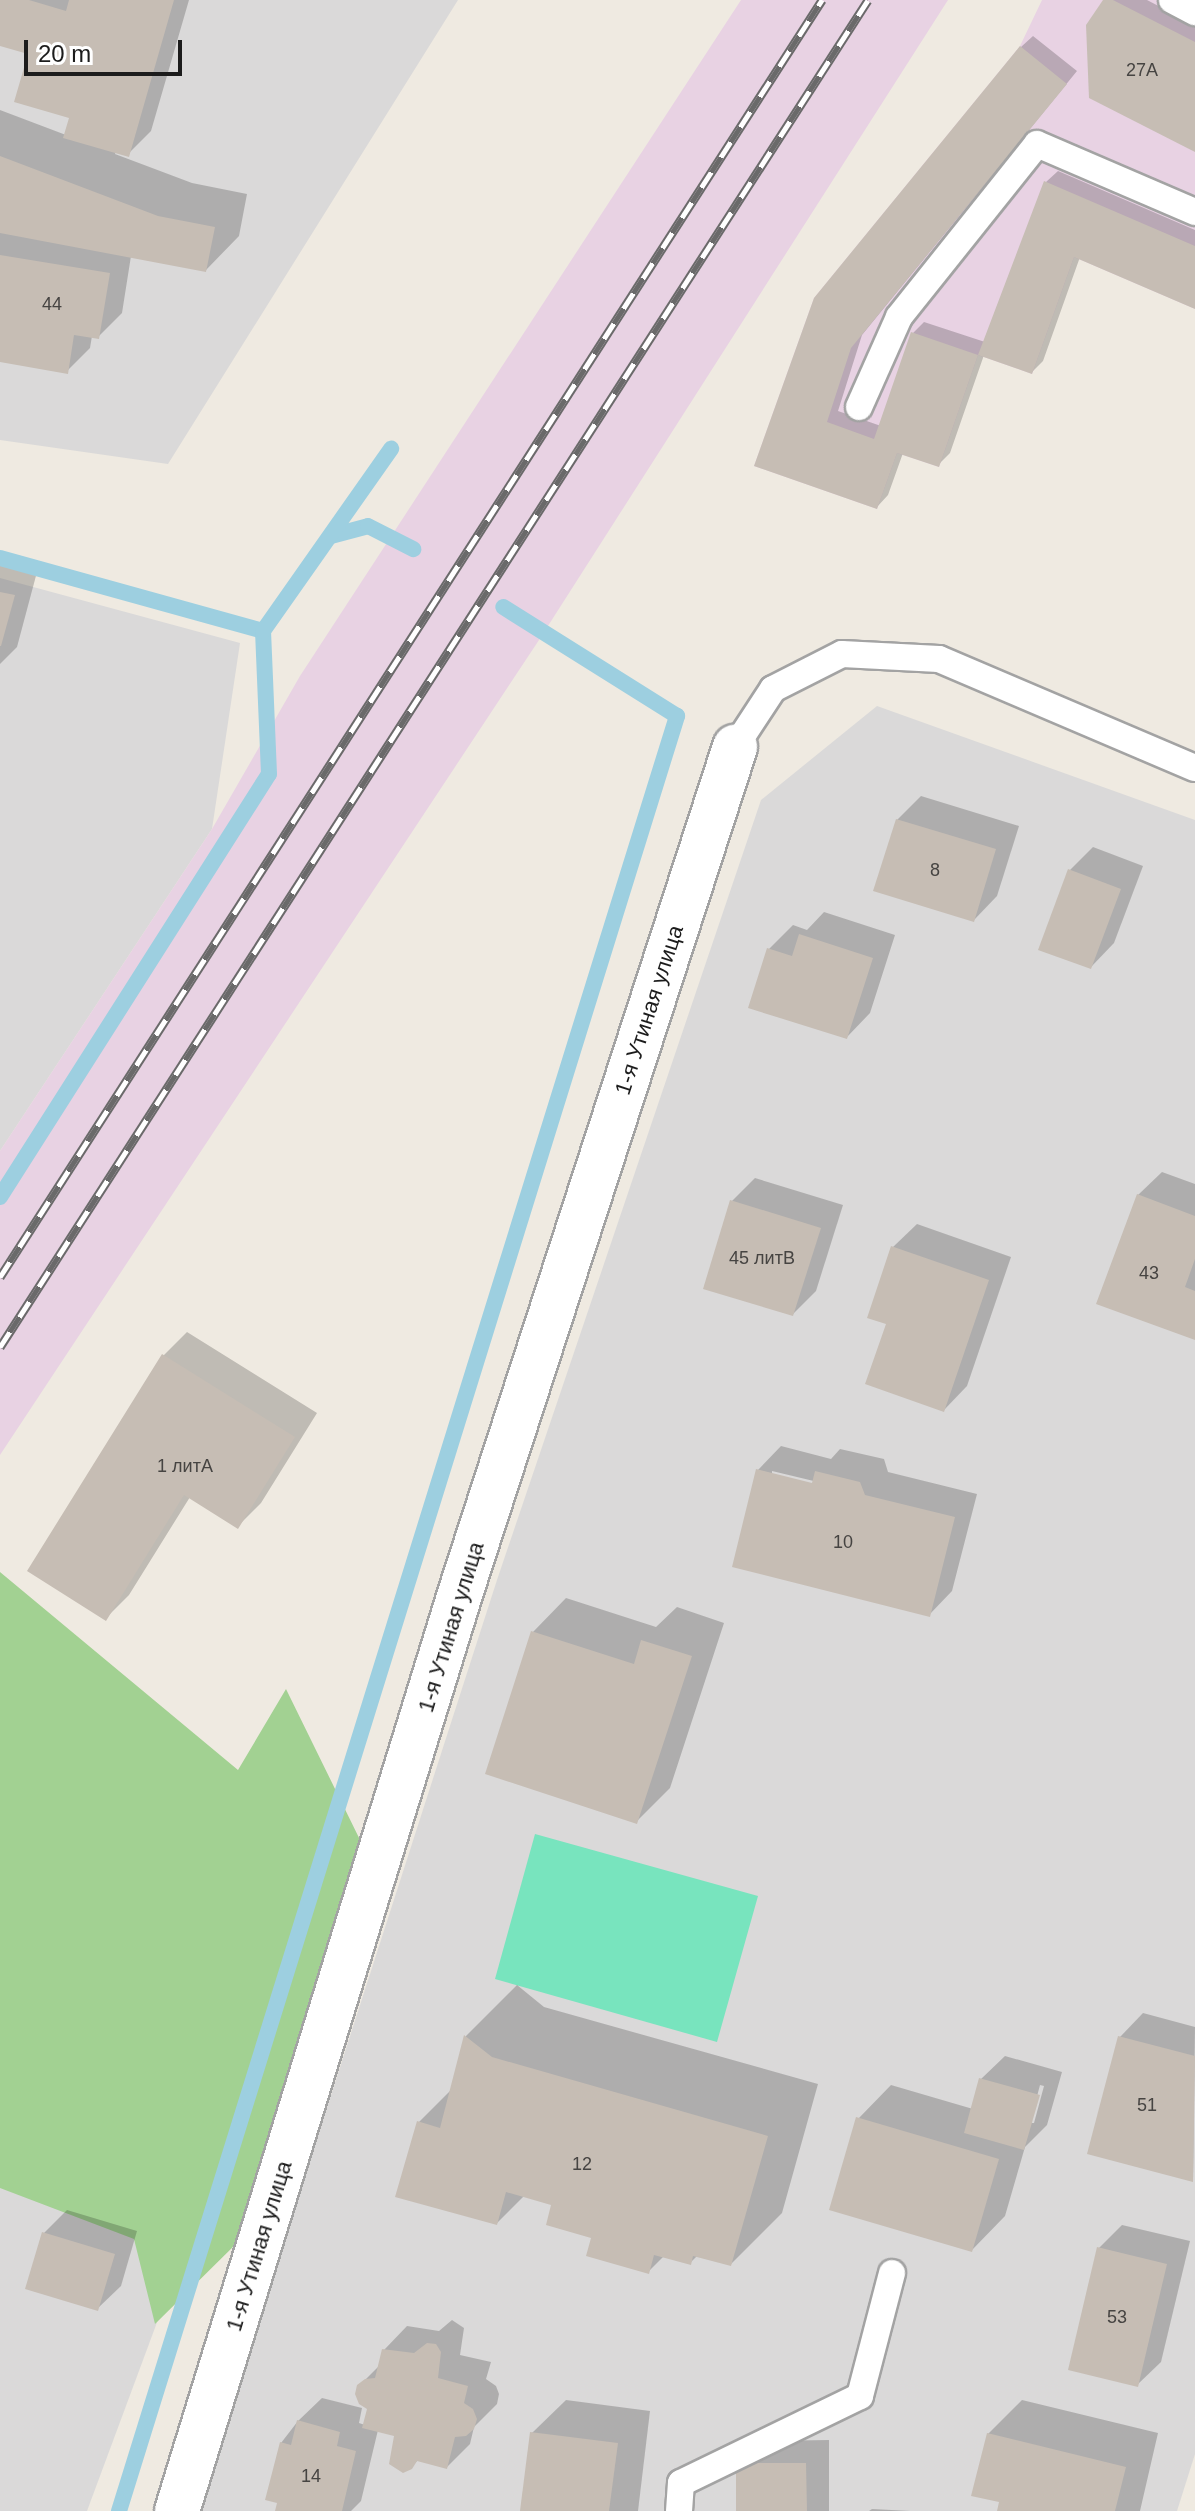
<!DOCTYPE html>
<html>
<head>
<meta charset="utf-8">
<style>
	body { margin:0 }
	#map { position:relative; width:1195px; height:2511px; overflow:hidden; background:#efeae1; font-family:Arial,sans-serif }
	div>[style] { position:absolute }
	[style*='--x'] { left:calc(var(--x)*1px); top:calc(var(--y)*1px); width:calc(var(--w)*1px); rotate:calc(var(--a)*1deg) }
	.residential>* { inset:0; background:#dad9d9 }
	.industrial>* { inset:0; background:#e8d2e3 }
	.forest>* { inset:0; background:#a2d192 }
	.pitch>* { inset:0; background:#78e4be }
	.shadow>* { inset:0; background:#0003 }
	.stream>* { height:16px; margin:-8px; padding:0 8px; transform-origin:8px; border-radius:8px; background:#9dcfe0 }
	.building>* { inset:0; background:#c6bdb4 }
	.roads { filter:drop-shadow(2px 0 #a3a3a3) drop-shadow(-2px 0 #a3a3a3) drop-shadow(0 2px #a3a3a3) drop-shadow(0 -2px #a3a3a3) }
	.service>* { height:26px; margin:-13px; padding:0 13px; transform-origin:13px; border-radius:13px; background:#fff }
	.minor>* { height:44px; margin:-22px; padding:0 22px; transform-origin:22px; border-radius:22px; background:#fff }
	.rail>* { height:9px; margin-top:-4.5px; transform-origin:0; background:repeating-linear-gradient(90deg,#fff 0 18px,#6a6a6a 0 36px); box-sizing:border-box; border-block:2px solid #6a6a6a }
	span { translate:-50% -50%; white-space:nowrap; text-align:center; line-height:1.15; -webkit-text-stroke:7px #fff; paint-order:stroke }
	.number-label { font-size:18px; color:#464442 }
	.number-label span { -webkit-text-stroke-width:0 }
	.street-label { font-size:22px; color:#1c1c1c }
	.scale { position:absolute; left:24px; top:40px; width:158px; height:36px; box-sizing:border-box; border:4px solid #1c1c1c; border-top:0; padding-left:10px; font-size:24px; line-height:28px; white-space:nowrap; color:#1c1c1c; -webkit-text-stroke:6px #fff; paint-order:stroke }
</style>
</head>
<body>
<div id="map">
	<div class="residential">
		<i style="clip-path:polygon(0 0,458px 0,168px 464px,0 440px)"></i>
		<i style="clip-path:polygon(0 578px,240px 643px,212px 829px,0 1151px)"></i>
		<i style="clip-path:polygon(877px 706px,1195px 820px,1195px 2454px,1177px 2511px,197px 2511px,497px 1580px,761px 800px)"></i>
		<i style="clip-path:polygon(0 2187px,182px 2255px,87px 2511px,0 2511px)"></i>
	</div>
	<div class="industrial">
		<i style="clip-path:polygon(741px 0,948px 0,539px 640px,0 1455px,0 1151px,212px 829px,300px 676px)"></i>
		<i style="clip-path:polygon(1042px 0,1195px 0,1195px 309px,1074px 257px,1032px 374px,978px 355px,939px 467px,897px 453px,877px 509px,754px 466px,814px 298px,1020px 46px)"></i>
	</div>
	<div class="forest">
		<i style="clip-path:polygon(0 1572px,238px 1770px,286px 1689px,364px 1848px,241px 2239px,155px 2324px,134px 2239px,0 2188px)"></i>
	</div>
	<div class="pitch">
		<i style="clip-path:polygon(535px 1834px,758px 1896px,717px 2042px,495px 1979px)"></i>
	</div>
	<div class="shadow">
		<i style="clip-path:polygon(0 0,189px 0,151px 131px,128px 154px,116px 151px,115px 154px,192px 183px,247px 194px,239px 236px,206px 270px,131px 256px,122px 313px,98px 337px,92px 336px,90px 348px,67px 371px,0 360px,0 110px,66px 135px,72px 117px,31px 53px,0 44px)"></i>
		<i style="clip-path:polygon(1105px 0,1147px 0,1195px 25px,1195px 150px)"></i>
		<i style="clip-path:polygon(1033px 36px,1077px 71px,862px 335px,838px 411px,881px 426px,913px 333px,924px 322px,985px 342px,1046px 182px,1058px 171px,1195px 230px,1195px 307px,1080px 257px,1043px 361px,1032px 372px,984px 355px,950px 453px,938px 465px,903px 453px,888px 495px,877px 507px,757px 465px,1021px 47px)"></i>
		<i style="clip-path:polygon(0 562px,37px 572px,17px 647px,0 664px)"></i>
		<i style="clip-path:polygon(921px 796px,1019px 826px,997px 896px,974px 920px,897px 820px)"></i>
		<i style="clip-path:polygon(1093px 847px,1143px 866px,1114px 943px,1091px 967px,1070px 870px)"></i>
		<i style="clip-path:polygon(824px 912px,895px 935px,870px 1013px,847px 1037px,769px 949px,793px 925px,807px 930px)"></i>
		<i style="clip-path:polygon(1162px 1172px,1195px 1184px,1195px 1338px,1138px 1195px)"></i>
		<i style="clip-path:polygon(755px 1178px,843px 1205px,816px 1291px,793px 1314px,732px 1201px)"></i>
		<i style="clip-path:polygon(917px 1224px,1011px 1257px,967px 1386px,944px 1410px,888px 1323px,893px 1247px)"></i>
		<i style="clip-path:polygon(187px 1332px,317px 1413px,261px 1503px,238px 1526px,190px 1497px,129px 1595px,106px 1618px,30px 1570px,164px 1355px)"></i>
		<i style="clip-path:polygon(evenodd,781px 1446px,831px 1459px,840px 1449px,884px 1459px,888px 1472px,977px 1494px,952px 1591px,929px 1615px,758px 1470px,781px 1446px,772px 1471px,822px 1483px,822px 1487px,772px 1475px,772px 1471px)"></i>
		<i style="clip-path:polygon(566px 1598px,656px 1627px,677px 1607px,724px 1623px,670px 1788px,637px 1821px,487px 1773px,533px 1632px)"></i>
		<i style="clip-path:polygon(517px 1985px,544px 2007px,818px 2084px,782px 2213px,731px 2264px,698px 2255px,690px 2263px,664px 2256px,648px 2272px,593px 2237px,554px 2204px,525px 2195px,497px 2223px,419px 2122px,452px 2089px,466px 2036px)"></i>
		<i style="clip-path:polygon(1143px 2013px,1195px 2027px,1193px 2180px,1120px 2037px)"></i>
		<i style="clip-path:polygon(evenodd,1005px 2056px,1062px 2072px,1047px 2125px,1025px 2147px,1005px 2216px,972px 2250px,858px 2119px,891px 2085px,973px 2109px,981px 2079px,1005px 2056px,1040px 2085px,1044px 2086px,1034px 2123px,1030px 2123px,1040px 2085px)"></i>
		<i style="clip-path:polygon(67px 2210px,137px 2231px,121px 2286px,97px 2309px,44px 2233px)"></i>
		<i style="clip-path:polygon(1122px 2225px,1190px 2241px,1161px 2362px,1137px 2385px,1099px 2248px)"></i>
		<i style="clip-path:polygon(452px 2320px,464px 2328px,460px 2355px,491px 2362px,486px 2379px,496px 2386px,499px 2394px,497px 2404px,474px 2427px,470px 2444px,447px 2467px,418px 2460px,411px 2467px,396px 2434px,378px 2430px,361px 2501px,351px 2511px,277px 2511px,281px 2443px,298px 2421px,322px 2398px,362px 2408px,359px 2423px,365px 2425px,369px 2410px,359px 2386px,380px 2365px,384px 2350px,407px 2326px,439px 2331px)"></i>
		<i style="clip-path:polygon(566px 2400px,650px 2411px,638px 2511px,522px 2511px,532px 2433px)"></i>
		<i style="clip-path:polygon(1022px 2400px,1158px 2433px,1140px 2511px,999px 2511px,1002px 2501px,988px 2434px)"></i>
		<i style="clip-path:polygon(829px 2440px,829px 2511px,738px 2511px,738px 2464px,762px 2441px)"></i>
		<i style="clip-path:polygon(872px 2509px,911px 2511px,869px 2511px)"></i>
	</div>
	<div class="stream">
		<i style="--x:331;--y:536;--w:38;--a:-15"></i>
		<i style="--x:368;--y:526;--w:51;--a:27.1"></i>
		<i style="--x:0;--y:558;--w:273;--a:15.5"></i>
		<i style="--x:0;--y:1197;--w:501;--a:-57.55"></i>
		<i style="--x:269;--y:774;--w:143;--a:-92.4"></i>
		<i style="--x:263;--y:631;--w:223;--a:-54.9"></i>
		<i style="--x:119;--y:2511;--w:1880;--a:-72.73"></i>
		<i style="--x:677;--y:716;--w:205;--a:-147.9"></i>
	</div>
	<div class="building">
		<i style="clip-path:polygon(0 0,29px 0,66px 11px,69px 0,174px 0,129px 157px,63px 138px,69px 118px,14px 102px,28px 54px,0 46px)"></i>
		<i style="clip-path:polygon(1103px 0,1113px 0,1195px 42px,1195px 152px,1089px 98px,1086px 25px)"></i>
		<i style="clip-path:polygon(1020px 46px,1067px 84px,851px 348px,827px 422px,874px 439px,911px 332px,978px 355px,1044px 181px,1195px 246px,1195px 309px,1074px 257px,1032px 374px,978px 355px,939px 467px,897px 453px,877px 509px,754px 466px,814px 298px)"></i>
		<i style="clip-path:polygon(0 156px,158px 216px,215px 227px,206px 272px,0 233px)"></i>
		<i style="clip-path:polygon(0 255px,110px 273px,99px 339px,74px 335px,68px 374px,0 362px)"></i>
		<i style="clip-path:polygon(0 592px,15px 595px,1px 646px,0 646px)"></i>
		<i style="clip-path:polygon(896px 819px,996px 849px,974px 922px,873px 891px)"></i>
		<i style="clip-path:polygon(1068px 869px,1121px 889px,1091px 969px,1038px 950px)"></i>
		<i style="clip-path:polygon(799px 934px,873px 958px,847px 1039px,748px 1008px,767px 948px,792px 956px)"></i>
		<i style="clip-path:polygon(1137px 1194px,1195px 1216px,1195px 1259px,1185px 1287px,1195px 1291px,1195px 1340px,1096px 1304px)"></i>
		<i style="clip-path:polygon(730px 1200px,821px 1228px,793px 1316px,703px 1289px)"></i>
		<i style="clip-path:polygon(891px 1246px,989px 1280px,944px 1412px,865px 1384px,886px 1324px,867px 1318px)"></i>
		<i style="clip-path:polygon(162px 1354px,295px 1437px,238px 1529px,184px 1495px,106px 1621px,27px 1571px)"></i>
		<i style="clip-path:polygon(756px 1469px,812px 1483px,815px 1471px,860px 1482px,865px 1495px,955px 1517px,930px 1617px,732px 1567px)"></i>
		<i style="clip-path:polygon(531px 1631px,634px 1664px,641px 1640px,692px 1656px,637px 1824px,485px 1774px)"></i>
		<i style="clip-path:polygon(464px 2035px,492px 2057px,768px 2136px,731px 2266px,693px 2256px,691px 2265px,654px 2255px,649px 2274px,586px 2256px,591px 2238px,546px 2225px,551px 2205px,506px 2192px,497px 2225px,395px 2197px,417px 2121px,440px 2128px)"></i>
		<i style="clip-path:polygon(1118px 2036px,1195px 2056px,1193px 2182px,1087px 2154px)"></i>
		<i style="clip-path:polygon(979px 2078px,1040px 2095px,1024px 2150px,964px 2133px)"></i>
		<i style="clip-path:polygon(856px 2117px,999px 2159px,972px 2252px,829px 2210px)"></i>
		<i style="clip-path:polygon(42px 2232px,115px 2254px,98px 2311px,25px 2289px)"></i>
		<i style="clip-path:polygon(1097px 2247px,1167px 2264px,1138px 2387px,1068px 2370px)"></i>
		<i style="clip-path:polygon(427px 2343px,436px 2344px,441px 2352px,438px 2378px,468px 2386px,464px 2403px,473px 2409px,477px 2419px,474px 2429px,466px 2436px,455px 2437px,447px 2469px,417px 2461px,412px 2469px,403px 2473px,389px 2464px,394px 2436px,362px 2428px,367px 2409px,359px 2404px,355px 2394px,357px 2385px,365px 2379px,375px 2378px,382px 2349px,414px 2353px)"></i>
		<i style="clip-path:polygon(297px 2420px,340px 2432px,337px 2446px,356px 2451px,342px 2511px,275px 2511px,277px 2503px,265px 2500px,280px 2442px,291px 2445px)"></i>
		<i style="clip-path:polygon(530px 2432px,618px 2443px,609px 2511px,520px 2511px)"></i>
		<i style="clip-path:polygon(987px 2433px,1126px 2467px,1115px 2511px,997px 2511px,999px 2502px,971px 2496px)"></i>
		<i style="clip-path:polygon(736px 2463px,806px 2463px,807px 2511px,736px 2511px)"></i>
	</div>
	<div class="roads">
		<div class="service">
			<i style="--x:1172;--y:0;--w:26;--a:28"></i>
			<i style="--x:859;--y:407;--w:98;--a:-66"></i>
			<i style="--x:899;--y:317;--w:221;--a:-51.4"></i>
			<i style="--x:1037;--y:144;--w:172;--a:23.3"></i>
			<i style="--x:735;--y:747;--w:69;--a:-56.8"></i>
			<i style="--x:773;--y:689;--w:77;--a:-26.9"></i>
			<i style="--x:842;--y:654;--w:97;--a:3"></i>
			<i style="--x:939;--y:659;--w:278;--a:23.1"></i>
			<i style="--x:679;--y:2511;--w:28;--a:-86"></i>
			<i style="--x:681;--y:2483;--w:199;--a:-25.9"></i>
			<i style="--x:860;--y:2396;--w:127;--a:-75.4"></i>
		</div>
		<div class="minor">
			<i style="--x:177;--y:2511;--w:957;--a:-72.85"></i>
			<i style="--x:459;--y:1597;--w:894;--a:-72.01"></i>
		</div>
	</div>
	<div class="rail">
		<i style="--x:0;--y:1277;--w:1519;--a:-57.23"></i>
		<i style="--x:0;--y:1347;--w:1602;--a:-57.2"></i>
	</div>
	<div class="number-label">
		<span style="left:1142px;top:70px">27А</span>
		<span style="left:52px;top:304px">44</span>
		<span style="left:935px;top:870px">8</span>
		<span style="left:762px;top:1258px">45 литВ</span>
		<span style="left:1149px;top:1273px">43</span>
		<span style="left:185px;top:1466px">1 литА</span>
		<span style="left:843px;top:1542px">10</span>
		<span style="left:1147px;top:2105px">51</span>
		<span style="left:582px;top:2164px">12</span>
		<span style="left:1117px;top:2317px">53</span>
		<span style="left:311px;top:2476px">14</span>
	</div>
	<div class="street-label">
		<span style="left:649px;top:1010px;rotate:-72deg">1-я Утиная улица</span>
		<span style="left:451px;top:1627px;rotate:-73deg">1-я Утиная улица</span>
		<span style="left:259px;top:2246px;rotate:-73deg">1-я Утиная улица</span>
	</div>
	<div class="scale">20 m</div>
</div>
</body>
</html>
